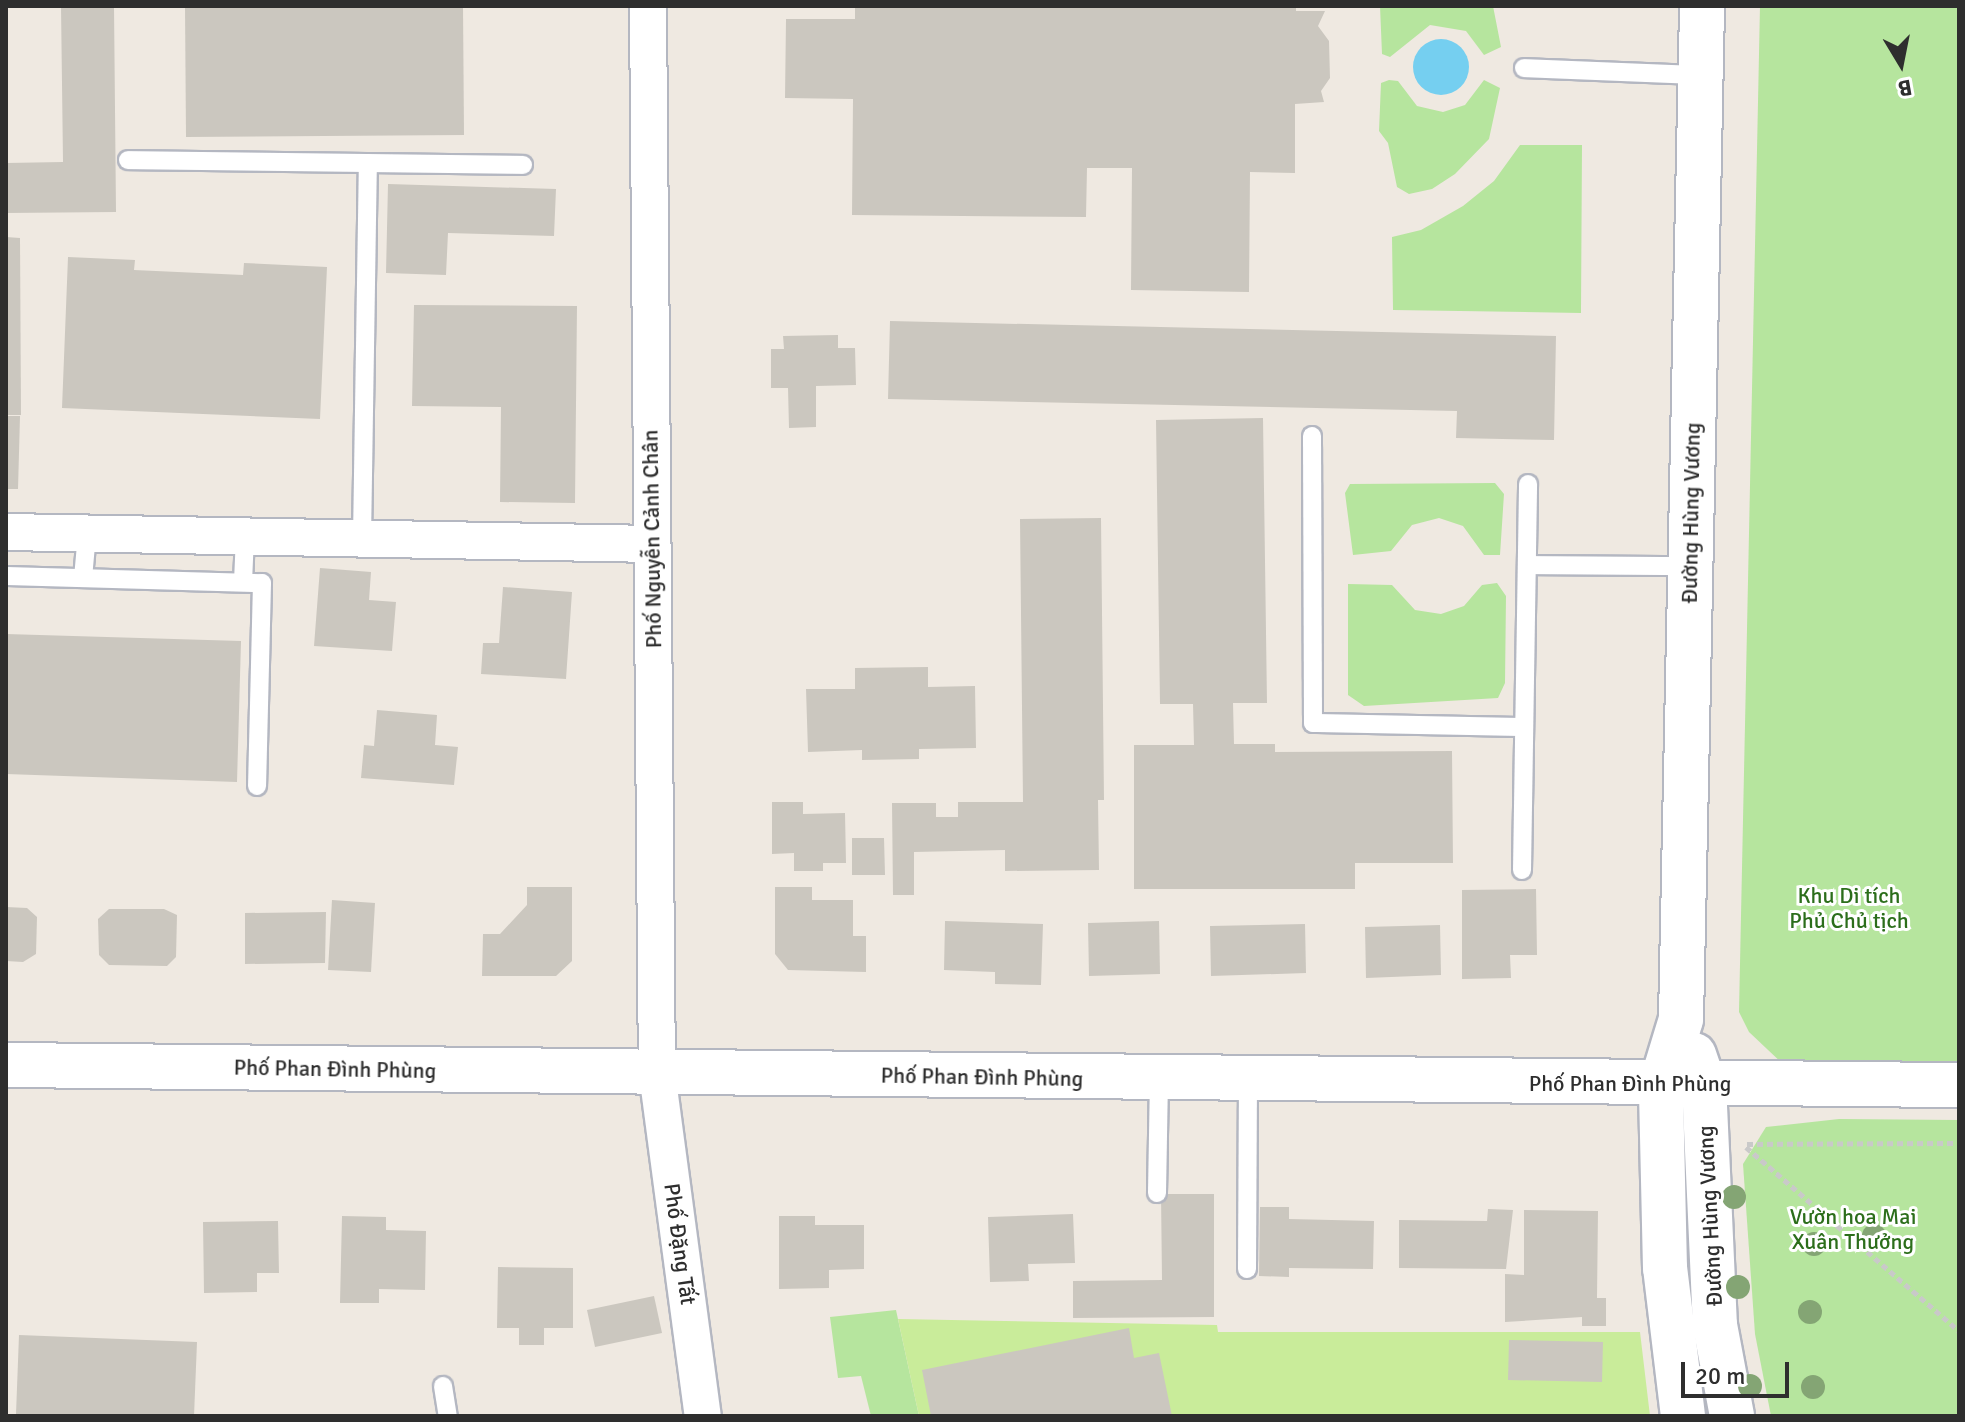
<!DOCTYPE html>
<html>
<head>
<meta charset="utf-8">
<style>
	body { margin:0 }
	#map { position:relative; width:1965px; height:1422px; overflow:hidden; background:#efe9e1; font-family:Signika,sans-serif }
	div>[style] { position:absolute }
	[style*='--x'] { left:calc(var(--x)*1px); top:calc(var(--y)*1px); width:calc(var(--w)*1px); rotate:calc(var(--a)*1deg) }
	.green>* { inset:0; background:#b6e59e }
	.pitch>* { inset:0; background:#c9ec9a }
	.water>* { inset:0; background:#75cff0 }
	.round { border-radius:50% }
	.building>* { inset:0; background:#cbc7bf }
	.path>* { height:5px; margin-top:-2.5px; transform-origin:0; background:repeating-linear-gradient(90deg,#c9c9c9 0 6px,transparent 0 10px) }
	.roads { filter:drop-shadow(2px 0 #b4b7c1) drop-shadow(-2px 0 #b4b7c1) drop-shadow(0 2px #b4b7c1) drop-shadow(0 -2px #b4b7c1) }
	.lane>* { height:18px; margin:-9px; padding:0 9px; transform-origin:9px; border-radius:9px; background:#fff }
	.street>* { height:36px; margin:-18px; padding:0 18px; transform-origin:18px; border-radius:18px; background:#fff }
	.secondary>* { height:44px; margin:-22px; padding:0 22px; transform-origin:22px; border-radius:22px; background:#fff }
	.trees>* { width:24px; height:24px; margin:-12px; border-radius:50%; background:#84a574 }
	span { translate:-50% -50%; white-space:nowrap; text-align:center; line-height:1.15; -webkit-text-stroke:6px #fff; paint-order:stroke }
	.street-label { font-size:22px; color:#2e2e2e }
	.park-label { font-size:22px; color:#2c6e1b }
	.frame { position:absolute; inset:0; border:8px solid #2e2e2e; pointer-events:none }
	.north { position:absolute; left:1861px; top:24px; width:80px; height:80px; -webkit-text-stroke:6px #fff; paint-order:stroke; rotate:170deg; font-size:22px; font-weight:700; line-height:32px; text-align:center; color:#2e2e2e }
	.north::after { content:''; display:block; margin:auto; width:28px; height:36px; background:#2e2e2e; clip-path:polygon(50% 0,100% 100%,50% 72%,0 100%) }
	.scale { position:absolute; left:1681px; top:1362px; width:108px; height:36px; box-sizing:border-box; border:4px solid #2e2e2e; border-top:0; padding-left:10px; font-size:24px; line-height:28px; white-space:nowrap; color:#2e2e2e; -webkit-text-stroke:6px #fff; paint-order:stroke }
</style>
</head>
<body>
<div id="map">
	<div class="green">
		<i style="clip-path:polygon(1380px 6px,1493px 6px,1501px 47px,1484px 55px,1466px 31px,1430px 25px,1390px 57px,1382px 54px)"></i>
		<i style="clip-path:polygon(1760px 6px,1959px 6px,1959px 1073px,1786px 1067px,1749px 1032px,1739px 1012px)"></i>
		<i style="clip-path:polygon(1389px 80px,1398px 81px,1417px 106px,1443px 112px,1465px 105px,1484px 80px,1500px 88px,1489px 139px,1455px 174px,1432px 189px,1409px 194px,1397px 187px,1388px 143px,1379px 131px,1381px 83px)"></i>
		<i style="clip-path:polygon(1520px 145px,1582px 145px,1581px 313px,1393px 310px,1392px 237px,1421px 230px,1463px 206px,1494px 181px)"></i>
		<i style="clip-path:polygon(1495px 483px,1504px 494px,1500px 555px,1484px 555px,1463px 526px,1439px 518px,1412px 525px,1391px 551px,1353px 555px,1345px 493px,1350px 484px)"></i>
		<i style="clip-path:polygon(1497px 583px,1506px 596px,1505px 683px,1498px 698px,1364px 706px,1348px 695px,1348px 584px,1392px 585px,1415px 610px,1441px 614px,1464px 606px,1482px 585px)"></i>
		<i style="clip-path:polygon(1839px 1119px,1959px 1120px,1959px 1416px,1771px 1416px,1755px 1334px,1743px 1164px,1766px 1127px)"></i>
		<i style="clip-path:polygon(896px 1310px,919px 1416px,871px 1416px,861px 1376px,838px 1378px,830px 1317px)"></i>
	</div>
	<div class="pitch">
		<i style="clip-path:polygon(898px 1319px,1217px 1325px,1218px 1332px,1640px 1332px,1650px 1416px,919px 1416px)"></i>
	</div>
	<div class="water">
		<i class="round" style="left:1413px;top:39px;width:56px;height:56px"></i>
	</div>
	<div class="building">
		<i style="clip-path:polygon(61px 6px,114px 6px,116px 212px,6px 213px,6px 163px,63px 162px)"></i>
		<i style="clip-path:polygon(185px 6px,463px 6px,464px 135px,186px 137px)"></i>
		<i style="clip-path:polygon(855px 6px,1296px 6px,1296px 11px,1325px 11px,1318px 26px,1329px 41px,1330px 78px,1321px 91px,1324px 102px,1295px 104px,1295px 173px,1250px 172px,1249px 292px,1131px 290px,1132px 168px,1087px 168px,1086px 217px,852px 215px,853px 99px,785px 98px,786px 19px,855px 19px)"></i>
		<i style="clip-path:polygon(388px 184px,556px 189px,554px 236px,448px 233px,446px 275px,386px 273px)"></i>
		<i style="clip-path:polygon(6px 237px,20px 238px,21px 415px,6px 415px)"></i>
		<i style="clip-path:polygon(68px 257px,135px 260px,134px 270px,243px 275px,244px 263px,327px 267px,320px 419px,62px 408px)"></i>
		<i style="clip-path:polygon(414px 305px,577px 306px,575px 503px,500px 502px,501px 407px,412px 406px)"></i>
		<i style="clip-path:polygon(890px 321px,1556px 336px,1554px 440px,1456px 438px,1457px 411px,888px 399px)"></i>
		<i style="clip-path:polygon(838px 335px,838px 348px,855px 348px,856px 385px,816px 386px,816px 427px,789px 428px,788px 388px,771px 388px,771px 349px,784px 349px,783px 336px)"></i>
		<i style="clip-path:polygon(6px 416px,20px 416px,18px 489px,6px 489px)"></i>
		<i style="clip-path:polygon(1263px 418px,1267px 703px,1233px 703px,1234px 744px,1275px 744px,1275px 752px,1452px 751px,1453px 863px,1355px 863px,1355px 889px,1134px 889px,1134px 745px,1194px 745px,1193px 704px,1160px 704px,1156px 420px)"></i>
		<i style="clip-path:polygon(1101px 518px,1104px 800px,1098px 800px,1099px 870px,1005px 871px,1005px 850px,914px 852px,914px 895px,893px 895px,892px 803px,936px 803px,936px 817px,958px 817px,958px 802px,1023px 802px,1020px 519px)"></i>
		<i style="clip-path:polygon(320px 568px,371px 572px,369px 600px,396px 602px,392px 651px,314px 646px)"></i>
		<i style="clip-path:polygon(503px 587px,572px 592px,566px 679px,481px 674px,483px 643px,499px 643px)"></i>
		<i style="clip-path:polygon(6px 634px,241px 641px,237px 782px,6px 774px)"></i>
		<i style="clip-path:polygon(928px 667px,928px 687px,975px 686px,976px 748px,919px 749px,919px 759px,862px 760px,862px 750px,808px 752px,806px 689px,855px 689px,855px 668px)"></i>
		<i style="clip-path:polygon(377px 710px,437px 715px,435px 745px,458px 747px,454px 785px,361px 778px,364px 745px,374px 746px)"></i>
		<i style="clip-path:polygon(772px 802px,803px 802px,803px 814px,845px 813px,846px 863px,823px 863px,823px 871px,794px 871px,794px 853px,772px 854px)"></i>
		<i style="clip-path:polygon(852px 838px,884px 838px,885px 875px,852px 875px)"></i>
		<i style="clip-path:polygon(527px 887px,572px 887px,572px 961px,556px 976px,482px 976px,483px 934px,500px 934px,527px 905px)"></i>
		<i style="clip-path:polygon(775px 887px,812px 887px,812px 900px,853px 900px,853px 936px,866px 936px,866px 972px,788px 970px,775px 954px)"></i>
		<i style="clip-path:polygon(1536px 889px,1537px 955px,1510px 955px,1511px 978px,1462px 979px,1462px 890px)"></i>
		<i style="clip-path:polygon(332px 900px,375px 903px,371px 972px,328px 970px)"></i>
		<i style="clip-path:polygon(6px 907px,27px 908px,37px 917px,36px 954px,23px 962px,6px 961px)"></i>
		<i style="clip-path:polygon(109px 909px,164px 909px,177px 915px,176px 957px,167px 966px,109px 965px,99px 955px,98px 919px)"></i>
		<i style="clip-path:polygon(326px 912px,325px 963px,245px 964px,245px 913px)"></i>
		<i style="clip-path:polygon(945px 921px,1043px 924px,1041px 985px,995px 984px,995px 972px,944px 970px)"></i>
		<i style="clip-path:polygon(1159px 921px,1160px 974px,1089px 976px,1088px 923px)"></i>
		<i style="clip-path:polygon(1305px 924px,1306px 973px,1211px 976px,1210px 926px)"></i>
		<i style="clip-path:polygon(1440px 925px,1441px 975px,1366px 978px,1365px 927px)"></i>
		<i style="clip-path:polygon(1161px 1194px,1214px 1194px,1214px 1317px,1073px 1318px,1073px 1281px,1162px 1280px)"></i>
		<i style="clip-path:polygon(1260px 1207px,1289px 1207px,1289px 1219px,1374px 1221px,1373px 1269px,1289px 1268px,1289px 1277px,1259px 1276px)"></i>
		<i style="clip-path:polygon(1488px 1209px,1513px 1210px,1506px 1269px,1399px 1268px,1399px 1220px,1487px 1221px)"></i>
		<i style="clip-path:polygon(1524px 1210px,1598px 1211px,1597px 1298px,1606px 1298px,1606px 1326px,1582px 1326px,1582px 1317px,1505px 1322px,1505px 1274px,1524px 1275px)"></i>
		<i style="clip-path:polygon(1073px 1214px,1075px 1263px,1028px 1264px,1029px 1281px,990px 1282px,988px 1217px)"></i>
		<i style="clip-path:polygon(342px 1216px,386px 1217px,386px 1230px,426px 1231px,425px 1290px,379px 1289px,379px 1303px,340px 1303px)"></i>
		<i style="clip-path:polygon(779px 1216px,815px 1216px,815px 1225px,864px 1225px,864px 1269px,829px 1270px,829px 1288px,779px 1289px)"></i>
		<i style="clip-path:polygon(278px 1221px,279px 1273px,257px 1273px,257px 1292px,204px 1293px,203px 1222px)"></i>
		<i style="clip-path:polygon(498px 1267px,573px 1268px,573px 1328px,544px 1328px,544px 1345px,519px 1345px,519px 1328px,497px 1328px)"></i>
		<i style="clip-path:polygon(654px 1296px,662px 1333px,595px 1347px,587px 1310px)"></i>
		<i style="clip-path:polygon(1129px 1328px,1134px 1358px,1159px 1353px,1172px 1416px,931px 1416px,922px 1370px)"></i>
		<i style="clip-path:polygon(19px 1335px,197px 1342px,194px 1416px,16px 1414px)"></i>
		<i style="clip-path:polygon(1509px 1340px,1603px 1342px,1602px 1382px,1508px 1380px)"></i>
	</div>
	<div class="path">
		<i style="--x:1747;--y:1144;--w:212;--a:-0.3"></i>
		<i style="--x:1746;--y:1147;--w:281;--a:40.8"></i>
	</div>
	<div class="roads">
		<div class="lane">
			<i style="--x:1524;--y:68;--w:176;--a:2.3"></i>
			<i style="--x:128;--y:160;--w:395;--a:0.7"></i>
			<i style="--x:1312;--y:436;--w:287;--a:89.8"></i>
			<i style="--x:1313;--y:723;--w:211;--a:1.1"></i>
			<i style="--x:362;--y:538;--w:375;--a:-89.1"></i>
			<i style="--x:1527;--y:565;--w:163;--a:0.4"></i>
			<i style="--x:6;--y:576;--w:256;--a:1.6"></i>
			<i style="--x:262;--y:583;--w:203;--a:91.4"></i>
			<i style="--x:83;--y:578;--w:44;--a:-84.8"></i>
			<i style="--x:243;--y:582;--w:45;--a:-87.5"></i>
			<i style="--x:1522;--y:870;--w:386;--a:-89.1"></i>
			<i style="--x:1157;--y:1193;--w:114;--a:-89"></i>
			<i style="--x:1247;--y:1269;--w:189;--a:-89.7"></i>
			<i style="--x:443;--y:1386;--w:30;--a:81"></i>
		</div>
		<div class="street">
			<i style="--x:648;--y:6;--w:1067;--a:89.52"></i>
			<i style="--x:657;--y:1073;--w:346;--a:82.4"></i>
			<i style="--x:6;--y:532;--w:646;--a:1.06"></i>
		</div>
		<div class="secondary">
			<i style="--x:1694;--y:1055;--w:31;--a:71"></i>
			<i style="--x:1704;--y:1084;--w:241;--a:87.4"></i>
			<i style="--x:1715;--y:1325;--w:93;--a:79.4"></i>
			<i style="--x:6;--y:1065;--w:1953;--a:0.59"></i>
			<i style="--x:1683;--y:1416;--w:149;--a:-96.9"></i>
			<i style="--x:1665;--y:1268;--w:183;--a:-91.3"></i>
			<i style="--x:1661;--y:1085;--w:69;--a:-73.1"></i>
			<i style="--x:1681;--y:1019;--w:1013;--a:-88.81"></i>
		</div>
	</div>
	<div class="trees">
		<i style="left:1734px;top:1197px"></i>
		<i style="left:1874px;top:1236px"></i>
		<i style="left:1814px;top:1244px"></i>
		<i style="left:1738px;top:1287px"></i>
		<i style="left:1810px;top:1312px"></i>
		<i style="left:1750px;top:1386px"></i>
		<i style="left:1813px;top:1387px"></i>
	</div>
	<div class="street-label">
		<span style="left:1691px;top:513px;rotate:-89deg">Đường Hùng Vương</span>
		<span style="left:652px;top:539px;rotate:-91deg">Phố Nguyễn Cảnh Chân</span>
		<span style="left:335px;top:1069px;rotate:1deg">Phố Phan Đình Phùng</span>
		<span style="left:982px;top:1077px;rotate:1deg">Phố Phan Đình Phùng</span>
		<span style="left:1630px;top:1084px">Phố Phan Đình Phùng</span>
		<span style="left:1710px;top:1216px;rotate:-93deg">Đường Hùng Vương</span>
		<span style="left:680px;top:1244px;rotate:82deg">Phố Đặng Tất</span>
	</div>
	<div class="park-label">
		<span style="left:1849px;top:908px">Khu Di tích<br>Phủ Chủ tịch</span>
		<span style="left:1853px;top:1229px">Vườn hoa Mai<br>Xuân Thưởng</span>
	</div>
	<div class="frame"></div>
	<div class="north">B</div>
	<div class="scale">20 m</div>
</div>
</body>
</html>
